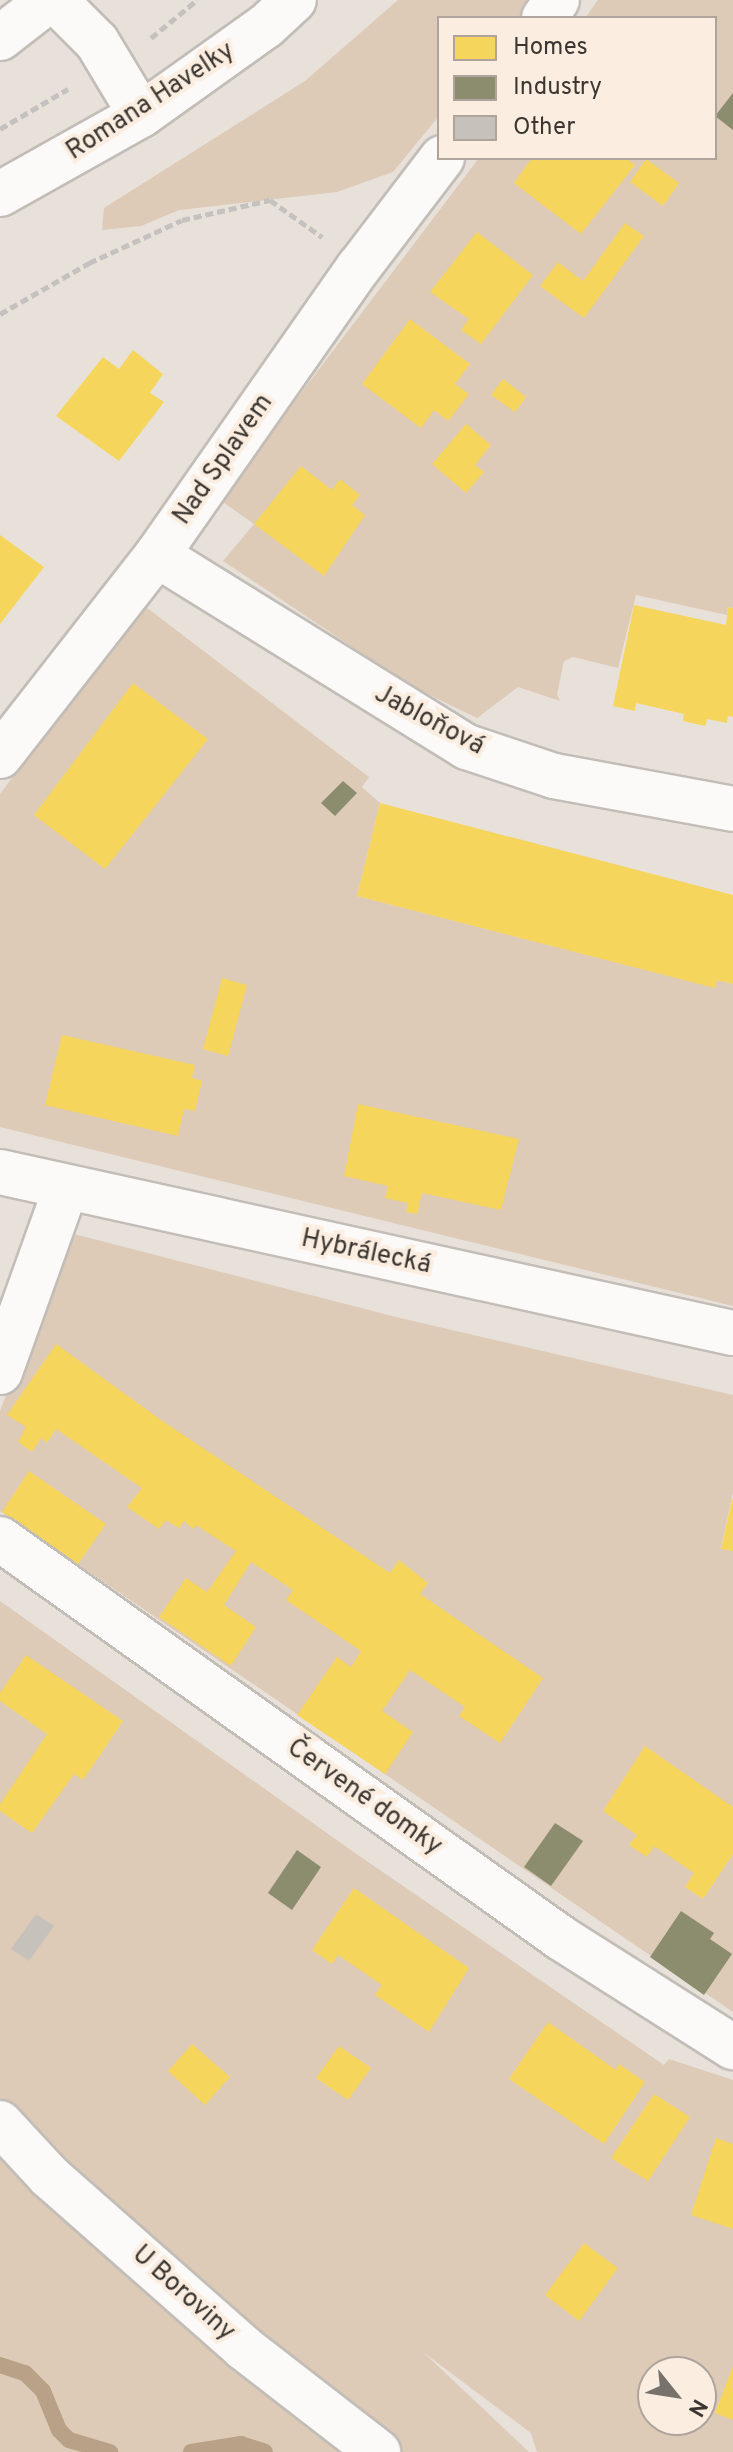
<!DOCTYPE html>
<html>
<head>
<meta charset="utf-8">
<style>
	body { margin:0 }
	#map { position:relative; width:733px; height:2452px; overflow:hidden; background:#e8e1da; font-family:Overpass,sans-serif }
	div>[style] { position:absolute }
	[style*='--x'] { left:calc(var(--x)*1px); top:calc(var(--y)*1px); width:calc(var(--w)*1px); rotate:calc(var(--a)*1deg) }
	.green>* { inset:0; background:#ddcab7 }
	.homes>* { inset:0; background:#f6d55c }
	.industry>* { inset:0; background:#8c8c6e }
	.stream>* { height:16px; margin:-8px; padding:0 8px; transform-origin:8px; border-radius:8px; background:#b9a187 }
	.building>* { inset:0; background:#c7c1bc }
	.path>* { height:5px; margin-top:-2.5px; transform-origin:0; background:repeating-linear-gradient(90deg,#c4c1bf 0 8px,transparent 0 12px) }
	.roads { filter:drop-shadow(2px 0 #c2bdb7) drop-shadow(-2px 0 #c2bdb7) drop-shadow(0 2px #c2bdb7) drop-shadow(0 -2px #c2bdb7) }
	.minor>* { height:44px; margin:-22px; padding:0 22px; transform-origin:22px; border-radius:22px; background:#fcfaf9 }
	span { translate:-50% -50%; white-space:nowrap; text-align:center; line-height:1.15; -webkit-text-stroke:8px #fbeee1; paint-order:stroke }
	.street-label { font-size:26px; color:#3b3631 }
	.legend { position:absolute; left:437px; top:16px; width:280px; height:144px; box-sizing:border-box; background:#fbeee1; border:2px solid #aea49b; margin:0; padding:10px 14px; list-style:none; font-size:24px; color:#3b3631 }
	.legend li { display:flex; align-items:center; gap:16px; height:40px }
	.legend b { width:40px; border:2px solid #aea49b }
	.north { position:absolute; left:637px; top:2356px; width:80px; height:80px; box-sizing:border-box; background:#fbeee1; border:2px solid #aea49b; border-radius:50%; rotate:120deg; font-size:22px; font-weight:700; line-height:32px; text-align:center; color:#3b3631 }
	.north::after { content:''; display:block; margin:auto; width:28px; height:36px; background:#78726c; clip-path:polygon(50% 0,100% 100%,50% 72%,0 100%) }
</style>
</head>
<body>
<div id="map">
	<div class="green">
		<i style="clip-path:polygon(398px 0,535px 0,521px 18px,439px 18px,439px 116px,393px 172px,337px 192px,179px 210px,141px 226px,102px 230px,104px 208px,305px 81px)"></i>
		<i style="clip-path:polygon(598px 0,733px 0,733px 608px,728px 607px,727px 615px,636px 595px,618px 668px,573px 657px,564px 661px,557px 694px,560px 701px,518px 687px,477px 718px,411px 686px,223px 561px,254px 524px,220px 500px,479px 158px,715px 158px,715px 18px,585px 18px)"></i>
		<i style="clip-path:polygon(142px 604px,369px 777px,362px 787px,380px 803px,357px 896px,715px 987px,717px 980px,733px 984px,733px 1306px,0 1127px,0 794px)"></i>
		<i style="clip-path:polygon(70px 1233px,400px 1318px,733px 1395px,733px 1492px,721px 1548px,733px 1551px,733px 2012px,0 1511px,0 1411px)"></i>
		<i style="clip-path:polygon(evenodd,0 1601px,355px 1853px,664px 2065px,669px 2059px,733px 2080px,733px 2452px,537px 2452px,531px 2433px,423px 2352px,529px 2452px,0 2452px,0 1601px,653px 2372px,701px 2372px,701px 2420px,653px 2420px,653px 2372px)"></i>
	</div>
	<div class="homes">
		<i style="clip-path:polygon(532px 158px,626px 158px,635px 165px,581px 234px,514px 183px)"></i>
		<i style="clip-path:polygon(646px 159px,679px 183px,663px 206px,630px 182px)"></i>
		<i style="clip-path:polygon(625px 223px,644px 236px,584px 318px,540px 286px,558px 262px,583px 281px)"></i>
		<i style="clip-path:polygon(477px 232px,533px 275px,481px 344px,461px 330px,469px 319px,430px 292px)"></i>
		<i style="clip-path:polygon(410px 319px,470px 364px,455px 384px,469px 394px,448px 421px,434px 410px,421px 428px,362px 384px)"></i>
		<i style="clip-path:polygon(133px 350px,163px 374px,150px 393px,164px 402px,119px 461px,56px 416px,103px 357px,119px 369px)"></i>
		<i style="clip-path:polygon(503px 379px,526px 397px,515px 412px,491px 395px)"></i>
		<i style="clip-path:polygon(466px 424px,491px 445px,475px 465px,484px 472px,466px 493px,432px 464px)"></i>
		<i style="clip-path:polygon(301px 466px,332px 490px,340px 479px,360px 495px,352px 505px,365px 515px,324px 576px,254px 524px)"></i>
		<i style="clip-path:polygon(0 535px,44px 567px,0 624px)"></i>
		<i style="clip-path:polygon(634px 605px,726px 625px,728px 607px,733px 608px,733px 717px,728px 716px,727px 723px,707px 719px,705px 726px,683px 721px,684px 714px,636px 703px,635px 711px,613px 706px)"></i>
		<i style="clip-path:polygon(133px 683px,208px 739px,105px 869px,34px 815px)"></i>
		<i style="clip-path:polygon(380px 803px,733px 895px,733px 984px,717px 980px,715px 988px,357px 896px)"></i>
		<i style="clip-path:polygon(222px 978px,247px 985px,228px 1056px,203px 1049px)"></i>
		<i style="clip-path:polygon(62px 1035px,195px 1065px,192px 1078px,202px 1081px,195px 1111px,184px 1109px,178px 1136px,45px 1105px)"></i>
		<i style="clip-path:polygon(358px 1104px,519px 1139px,501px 1210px,422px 1193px,417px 1214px,406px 1212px,408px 1203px,385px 1198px,388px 1186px,344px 1176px)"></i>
		<i style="clip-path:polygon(56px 1344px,161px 1420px,390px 1573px,399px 1560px,428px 1583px,420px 1594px,543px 1678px,500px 1743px,459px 1716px,465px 1707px,410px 1670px,382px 1711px,413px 1732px,385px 1774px,297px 1715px,337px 1657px,351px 1667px,361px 1651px,286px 1600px,293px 1590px,251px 1562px,224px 1605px,256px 1627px,231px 1666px,159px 1617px,186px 1578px,207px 1592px,236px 1551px,196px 1525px,193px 1529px,184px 1521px,179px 1528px,166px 1520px,159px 1529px,127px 1507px,142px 1488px,56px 1429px,47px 1443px,41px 1438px,32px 1452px,18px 1442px,26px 1427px,7px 1415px)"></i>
		<i style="clip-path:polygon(29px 1471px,106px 1524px,78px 1564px,2px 1512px)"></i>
		<i style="clip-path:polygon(732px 1499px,733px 1499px,733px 1551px,721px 1549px)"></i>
		<i style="clip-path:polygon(26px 1655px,123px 1721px,83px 1780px,74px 1774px,32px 1833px,0 1811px,0 1804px,47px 1734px,0 1701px,0 1693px)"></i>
		<i style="clip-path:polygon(645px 1746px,733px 1807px,733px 1854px,703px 1899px,685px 1887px,694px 1873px,654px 1846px,647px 1857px,629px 1845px,637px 1835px,603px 1811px)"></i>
		<i style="clip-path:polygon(354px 1888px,469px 1968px,429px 2032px,375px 1995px,382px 1985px,338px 1955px,332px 1964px,312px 1950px)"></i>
		<i style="clip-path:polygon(548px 2022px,616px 2070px,619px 2064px,645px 2082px,604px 2144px,509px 2079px)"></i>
		<i style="clip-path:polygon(192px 2044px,230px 2077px,205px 2105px,168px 2071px)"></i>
		<i style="clip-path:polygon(339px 2046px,371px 2068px,348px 2100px,316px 2078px)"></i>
		<i style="clip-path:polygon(654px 2094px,690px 2117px,648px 2181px,611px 2158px)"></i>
		<i style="clip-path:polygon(716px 2138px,733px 2144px,733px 2229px,691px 2215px)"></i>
		<i style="clip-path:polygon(584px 2243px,618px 2268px,579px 2321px,545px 2295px)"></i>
		<i style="clip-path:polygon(733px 2366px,733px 2420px,715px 2413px)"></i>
	</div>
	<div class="industry">
		<i style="clip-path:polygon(733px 93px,733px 130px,715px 116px)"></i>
		<i style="clip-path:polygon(343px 781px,357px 793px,335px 816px,321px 803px)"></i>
		<i style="clip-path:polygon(555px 1823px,583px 1841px,551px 1886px,524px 1867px)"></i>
		<i style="clip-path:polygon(297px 1850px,321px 1867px,292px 1910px,268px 1893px)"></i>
		<i style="clip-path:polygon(681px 1911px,714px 1933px,710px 1939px,732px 1954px,704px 1995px,650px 1957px)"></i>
	</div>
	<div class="stream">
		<i style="--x:0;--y:2365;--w:26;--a:18"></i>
		<i style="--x:25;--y:2373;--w:25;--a:45"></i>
		<i style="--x:43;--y:2391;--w:42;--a:67.7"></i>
		<i style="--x:59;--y:2430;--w:14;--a:45"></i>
		<i style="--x:69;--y:2440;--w:43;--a:16.3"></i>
		<i style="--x:191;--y:2452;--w:51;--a:-9.1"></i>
		<i style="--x:241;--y:2444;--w:25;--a:18"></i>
	</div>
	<div class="building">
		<i style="clip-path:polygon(36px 1914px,54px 1926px,29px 1961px,11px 1949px)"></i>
	</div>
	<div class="path">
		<i style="--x:151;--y:38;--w:60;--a:-39.6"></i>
		<i style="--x:0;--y:129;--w:79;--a:-30.5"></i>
		<i style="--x:0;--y:314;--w:103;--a:-29.8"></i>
		<i style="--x:89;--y:263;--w:102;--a:-24.8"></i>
		<i style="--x:182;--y:220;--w:90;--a:-12.8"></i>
		<i style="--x:270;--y:200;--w:64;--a:35.4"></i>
	</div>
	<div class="roads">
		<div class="minor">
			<i style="--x:55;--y:0;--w:59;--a:45"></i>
			<i style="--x:97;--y:42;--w:85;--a:58.9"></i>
			<i style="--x:544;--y:18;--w:22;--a:-54"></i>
			<i style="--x:0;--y:38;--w:62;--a:-37.8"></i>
			<i style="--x:0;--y:194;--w:162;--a:-29.3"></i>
			<i style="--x:141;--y:115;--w:153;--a:-35.5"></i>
			<i style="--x:266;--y:26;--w:38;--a:-43"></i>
			<i style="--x:157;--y:555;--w:365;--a:31.8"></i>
			<i style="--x:467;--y:747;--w:92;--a:18.4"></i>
			<i style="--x:554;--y:776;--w:182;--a:10.4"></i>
			<i style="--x:0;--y:756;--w:255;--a:-52"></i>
			<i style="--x:157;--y:555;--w:352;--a:-55"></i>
			<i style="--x:359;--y:267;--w:137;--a:-52.7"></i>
			<i style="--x:0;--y:1172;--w:750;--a:12.39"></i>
			<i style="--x:0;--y:1372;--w:195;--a:-70.3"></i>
			<i style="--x:0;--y:1539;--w:688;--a:35.42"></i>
			<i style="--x:561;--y:1938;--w:204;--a:32.4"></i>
			<i style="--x:0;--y:2123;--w:72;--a:47.2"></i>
			<i style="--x:49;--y:2176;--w:260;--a:41.4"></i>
			<i style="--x:244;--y:2348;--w:170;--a:37.8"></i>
		</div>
	</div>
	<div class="street-label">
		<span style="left:151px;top:102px;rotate:-33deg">Romana Havelky</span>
		<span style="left:224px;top:460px;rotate:-55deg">Nad Splavem</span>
		<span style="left:429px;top:721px;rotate:28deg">Jabloňová</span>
		<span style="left:366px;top:1253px;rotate:12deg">Hybrálecká</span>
		<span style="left:364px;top:1798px;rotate:35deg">Červené domky</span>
		<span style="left:183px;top:2294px;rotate:42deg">U Boroviny</span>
	</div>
	<ul class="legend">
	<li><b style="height:22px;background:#f6d55c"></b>Homes</li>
	<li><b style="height:22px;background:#8c8c6e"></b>Industry</li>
	<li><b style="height:22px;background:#c7c1bc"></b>Other</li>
	</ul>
	<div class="north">N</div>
</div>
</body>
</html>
